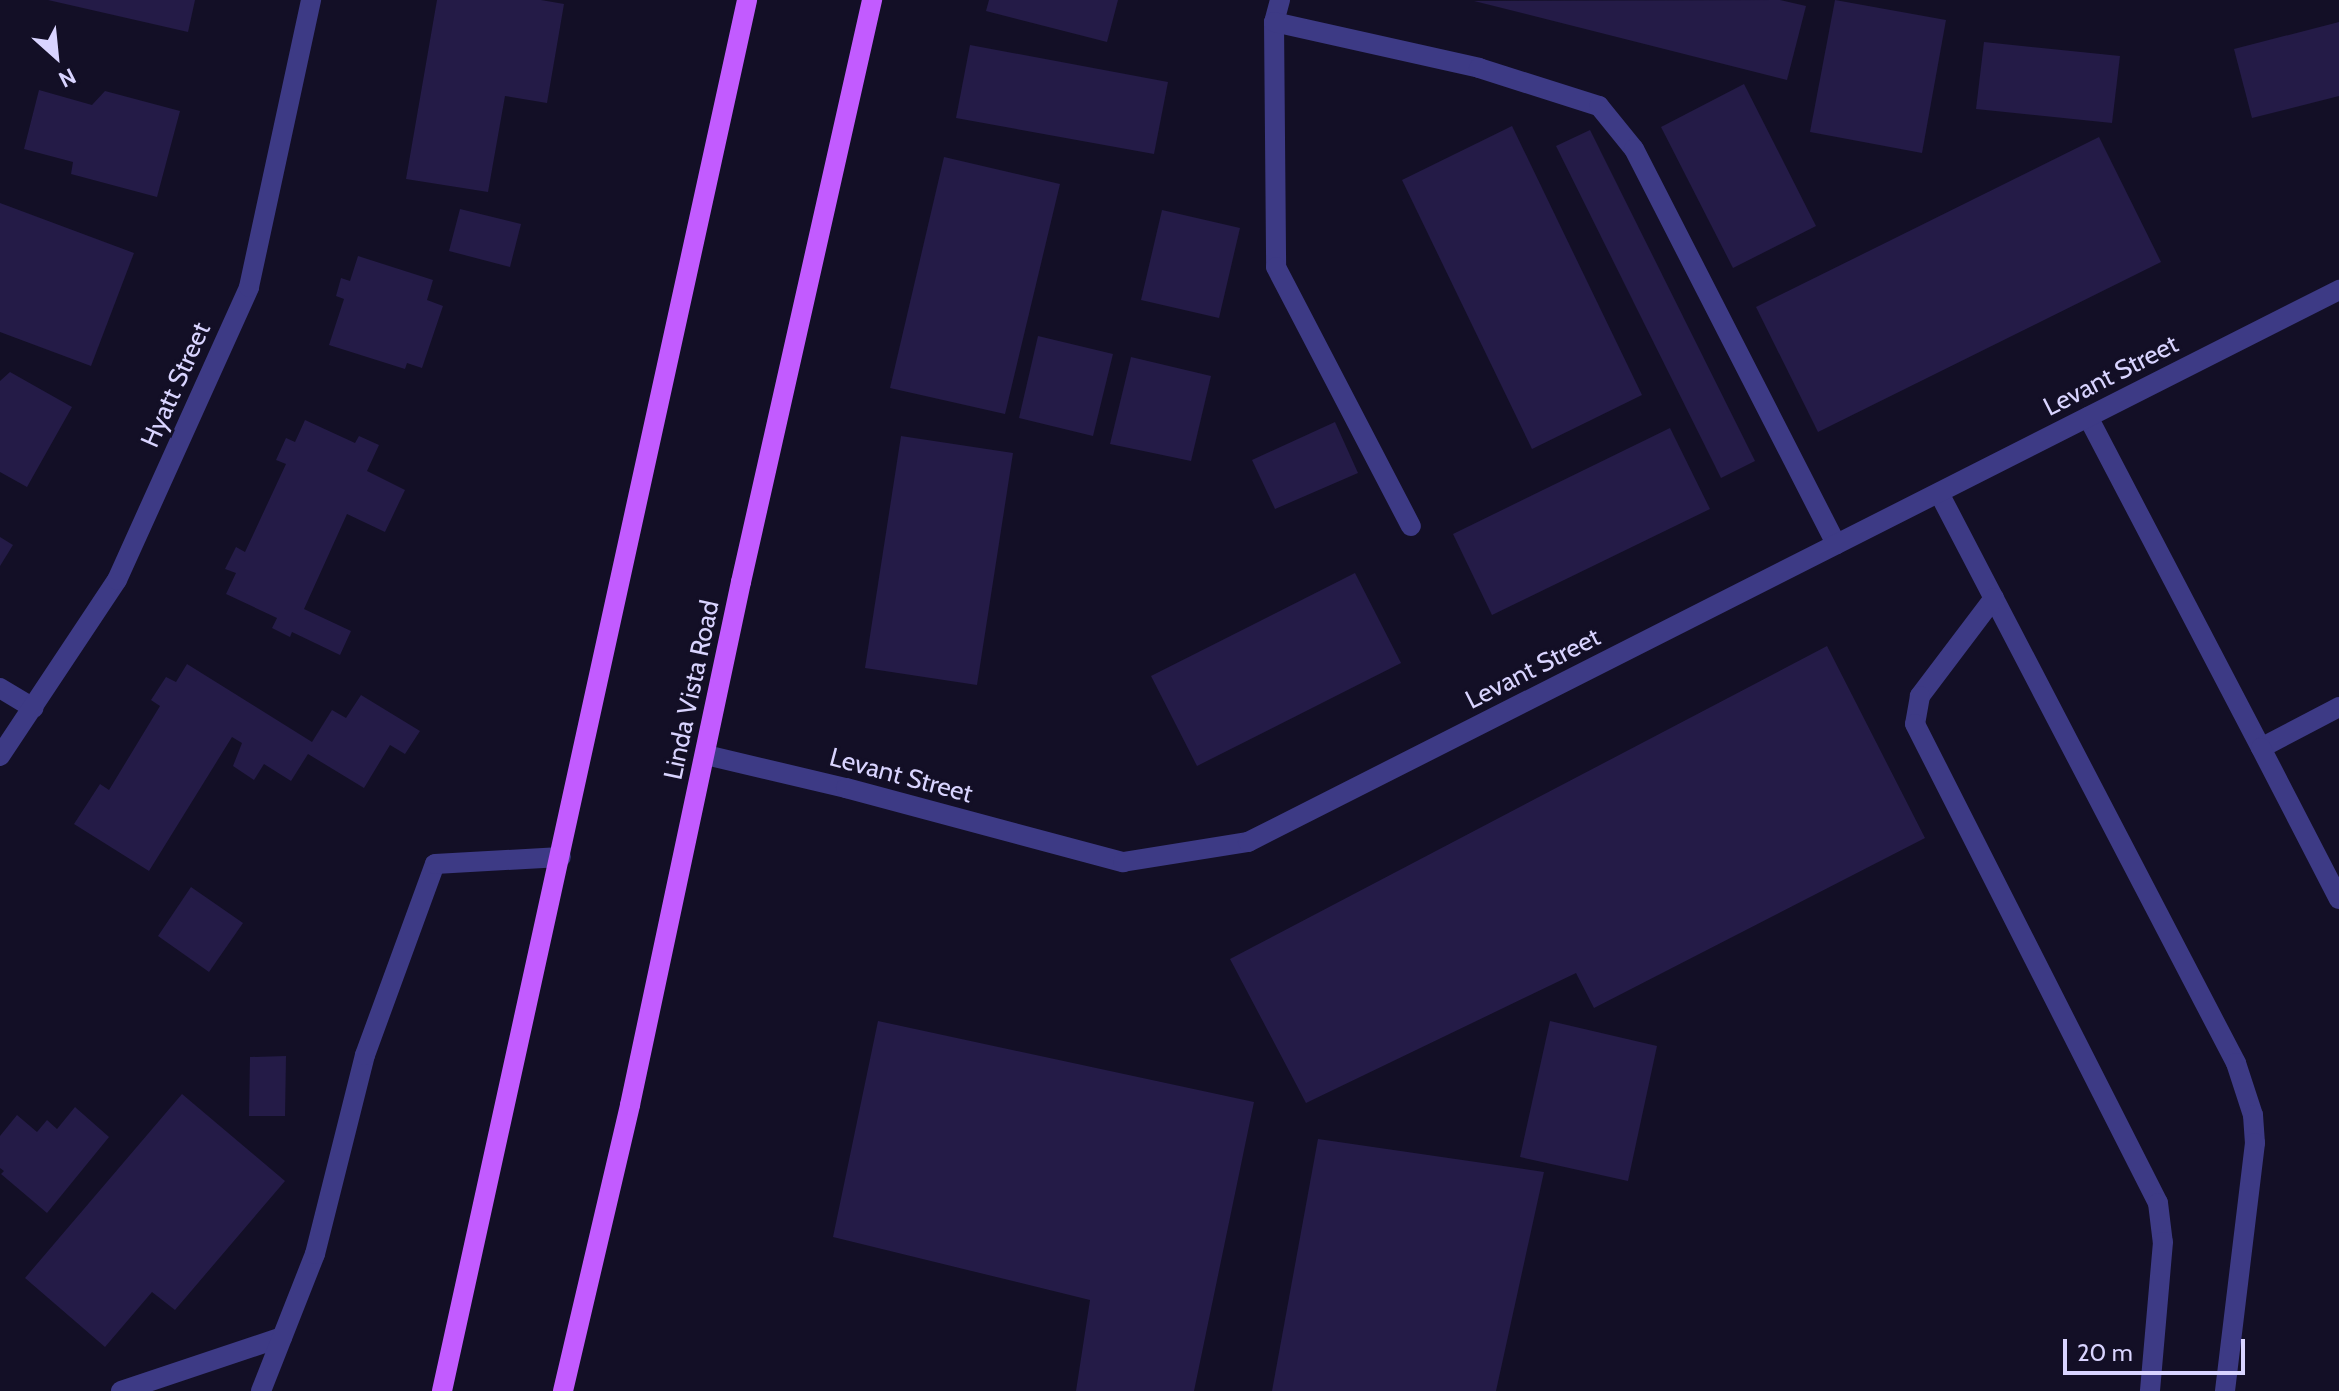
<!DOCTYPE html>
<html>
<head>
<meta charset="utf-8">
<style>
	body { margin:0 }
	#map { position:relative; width:2339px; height:1391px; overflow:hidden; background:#130f26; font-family:Cabin,sans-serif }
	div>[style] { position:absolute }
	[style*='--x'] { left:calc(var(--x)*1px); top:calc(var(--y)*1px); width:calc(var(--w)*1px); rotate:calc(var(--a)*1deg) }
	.building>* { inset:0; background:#241b47 }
	.minor>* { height:20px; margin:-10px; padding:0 10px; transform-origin:10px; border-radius:10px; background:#3d3a85 }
	.major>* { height:20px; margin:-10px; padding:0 10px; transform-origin:10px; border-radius:10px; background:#c25bff }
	span { translate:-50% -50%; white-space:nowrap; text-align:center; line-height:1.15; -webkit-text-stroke:6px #130f26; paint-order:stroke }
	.street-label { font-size:26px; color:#d9d4ff }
	.north { position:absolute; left:16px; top:16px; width:80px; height:80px; -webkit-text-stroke:6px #130f26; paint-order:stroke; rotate:153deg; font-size:22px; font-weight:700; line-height:32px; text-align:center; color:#d9d4ff }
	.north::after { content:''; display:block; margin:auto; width:28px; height:36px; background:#d9d4ff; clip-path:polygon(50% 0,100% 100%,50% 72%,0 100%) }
	.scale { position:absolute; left:2063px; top:1339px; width:182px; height:36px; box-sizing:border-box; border:4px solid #d9d4ff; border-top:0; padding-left:10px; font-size:24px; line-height:28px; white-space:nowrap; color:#d9d4ff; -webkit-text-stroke:6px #130f26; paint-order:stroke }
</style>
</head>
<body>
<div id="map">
	<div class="building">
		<i style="clip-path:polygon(48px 0,195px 0,188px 32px)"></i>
		<i style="clip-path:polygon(437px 0,541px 0,564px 4px,547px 103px,505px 96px,488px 192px,406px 179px)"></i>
		<i style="clip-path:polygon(989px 0,1118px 0,1107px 42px,986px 11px)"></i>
		<i style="clip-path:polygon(1780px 0,1806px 6px,1787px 80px,1474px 1px)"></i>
		<i style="clip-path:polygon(1835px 0,1946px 20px,1922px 153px,1810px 132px)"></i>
		<i style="clip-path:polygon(2339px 22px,2339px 96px,2252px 118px,2234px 49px)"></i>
		<i style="clip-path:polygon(1984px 42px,2120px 56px,2112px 123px,1976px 109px)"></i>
		<i style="clip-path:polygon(970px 45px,1168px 82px,1154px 154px,956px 118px)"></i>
		<i style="clip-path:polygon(1744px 84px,1816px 226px,1733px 268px,1661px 127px)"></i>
		<i style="clip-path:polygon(39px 90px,92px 105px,105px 91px,180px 111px,157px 197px,71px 174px,73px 162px,24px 149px)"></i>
		<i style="clip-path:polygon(1512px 126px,1642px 395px,1532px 449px,1402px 180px)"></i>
		<i style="clip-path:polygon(1590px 130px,1755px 461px,1721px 478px,1556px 146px)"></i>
		<i style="clip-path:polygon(2099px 137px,2161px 262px,1818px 432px,1756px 307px)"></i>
		<i style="clip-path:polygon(944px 157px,1060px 184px,1005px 414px,890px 388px)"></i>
		<i style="clip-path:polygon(0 203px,134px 253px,91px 366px,0 332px)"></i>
		<i style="clip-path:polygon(460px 209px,521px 224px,510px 267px,449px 251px)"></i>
		<i style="clip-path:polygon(1162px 210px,1240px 228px,1219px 318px,1141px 300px)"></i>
		<i style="clip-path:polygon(358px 256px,433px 280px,427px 300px,443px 306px,422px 368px,407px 363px,405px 369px,329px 345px,344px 299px,336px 296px,341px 278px,350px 281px)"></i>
		<i style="clip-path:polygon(1038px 336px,1113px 354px,1093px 436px,1019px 418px)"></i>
		<i style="clip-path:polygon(1131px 357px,1211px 376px,1191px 461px,1110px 444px)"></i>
		<i style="clip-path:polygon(10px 372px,72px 407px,27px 487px,0 472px,0 381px)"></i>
		<i style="clip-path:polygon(305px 420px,355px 443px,359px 436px,379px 445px,367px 471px,405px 490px,385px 532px,347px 514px,304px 609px,351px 631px,340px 655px,292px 632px,290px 637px,272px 628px,277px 618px,226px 594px,236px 573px,225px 569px,236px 547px,245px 552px,286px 464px,276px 460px,286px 438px,295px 442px)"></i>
		<i style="clip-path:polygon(1335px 422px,1358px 473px,1275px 509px,1252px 460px)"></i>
		<i style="clip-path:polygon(1670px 428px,1710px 509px,1492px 615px,1453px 534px)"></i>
		<i style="clip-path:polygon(901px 436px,1013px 453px,977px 685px,865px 668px)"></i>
		<i style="clip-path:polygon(0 537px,13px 545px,0 566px)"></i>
		<i style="clip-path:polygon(1355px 573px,1401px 663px,1197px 766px,1151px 676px)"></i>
		<i style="clip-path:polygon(1827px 646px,1925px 838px,1594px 1008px,1576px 973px,1306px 1103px,1230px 959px)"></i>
		<i style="clip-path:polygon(187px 664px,312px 742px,332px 710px,346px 718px,361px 695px,420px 731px,405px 754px,390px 745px,364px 788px,308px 754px,291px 781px,264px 764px,254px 780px,233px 766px,242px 743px,232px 737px,149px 871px,74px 824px,100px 784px,109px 790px,160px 706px,151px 700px,166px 677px,176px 682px)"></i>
		<i style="clip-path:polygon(191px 887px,243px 923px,209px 972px,158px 936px)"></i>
		<i style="clip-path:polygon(878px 1021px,1254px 1102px,1194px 1391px,1076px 1391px,1090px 1300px,833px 1237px)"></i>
		<i style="clip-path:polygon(1550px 1021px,1657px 1046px,1628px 1181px,1520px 1157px)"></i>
		<i style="clip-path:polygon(286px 1056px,285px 1116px,249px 1116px,250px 1057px)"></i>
		<i style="clip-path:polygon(182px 1094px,285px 1181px,175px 1310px,152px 1292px,105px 1347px,25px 1278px)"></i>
		<i style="clip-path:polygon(75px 1107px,109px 1137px,47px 1213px,1px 1174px,4px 1171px,0 1168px,0 1136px,17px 1115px,37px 1132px,47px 1120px,57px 1129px)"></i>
		<i style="clip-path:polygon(1318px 1139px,1544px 1172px,1496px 1391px,1272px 1391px)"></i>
	</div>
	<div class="minor">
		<i style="--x:1280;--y:0;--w:23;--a:105"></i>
		<i style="--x:1274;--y:22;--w:245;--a:89.5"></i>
		<i style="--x:1276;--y:267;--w:292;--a:62.5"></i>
		<i style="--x:1274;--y:22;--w:210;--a:12.6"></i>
		<i style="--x:1479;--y:68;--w:126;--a:17.6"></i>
		<i style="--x:1599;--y:106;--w:55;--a:50.9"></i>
		<i style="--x:1634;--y:149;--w:444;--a:62.9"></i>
		<i style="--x:2088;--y:417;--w:373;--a:62.4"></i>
		<i style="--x:1939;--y:493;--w:643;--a:62.48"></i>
		<i style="--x:2236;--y:1063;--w:55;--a:71.9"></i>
		<i style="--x:2253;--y:1115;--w:28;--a:86"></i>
		<i style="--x:2255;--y:1143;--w:250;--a:96.9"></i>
		<i style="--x:1994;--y:598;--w:123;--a:127.1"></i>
		<i style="--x:1920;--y:696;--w:28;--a:100"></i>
		<i style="--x:1915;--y:724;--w:537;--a:63.1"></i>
		<i style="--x:2158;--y:1203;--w:39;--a:83"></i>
		<i style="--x:2163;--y:1242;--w:150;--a:95"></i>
		<i style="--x:0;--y:688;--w:39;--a:31"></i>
		<i style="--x:2339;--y:707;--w:88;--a:152.3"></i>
		<i style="--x:2261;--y:748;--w:170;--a:62.7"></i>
		<i style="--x:706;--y:755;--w:144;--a:13.3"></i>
		<i style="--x:846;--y:788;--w:287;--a:15"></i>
		<i style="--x:1123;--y:862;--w:127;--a:-9.1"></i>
		<i style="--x:1248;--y:842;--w:1223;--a:-26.84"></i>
		<i style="--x:0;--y:756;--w:211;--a:-56.4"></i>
		<i style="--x:117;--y:580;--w:321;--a:-65.7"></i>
		<i style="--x:249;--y:287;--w:294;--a:-77.8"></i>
		<i style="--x:121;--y:1391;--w:170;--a:-18.5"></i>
		<i style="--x:261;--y:1391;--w:147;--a:-68.5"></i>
		<i style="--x:315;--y:1254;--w:205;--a:-75.9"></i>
		<i style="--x:365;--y:1055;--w:203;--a:-69.9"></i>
		<i style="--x:435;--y:864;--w:126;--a:-3.2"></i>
	</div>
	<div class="major">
		<i style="--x:442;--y:1391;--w:1424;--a:-77.63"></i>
		<i style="--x:563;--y:1391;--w:294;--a:-76.8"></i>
		<i style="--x:630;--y:1105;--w:535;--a:-78.02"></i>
		<i style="--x:741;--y:582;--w:597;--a:-77.31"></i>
	</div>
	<div class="street-label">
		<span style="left:2111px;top:376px;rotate:-27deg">Levant Street</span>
		<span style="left:176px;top:385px;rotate:-66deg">Hyatt Street</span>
		<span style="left:1533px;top:669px;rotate:-27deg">Levant Street</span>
		<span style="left:692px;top:690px;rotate:-78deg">Linda Vista Road</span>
		<span style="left:901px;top:776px;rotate:15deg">Levant Street</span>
	</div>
	<div class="north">N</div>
	<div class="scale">20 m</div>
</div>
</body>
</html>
